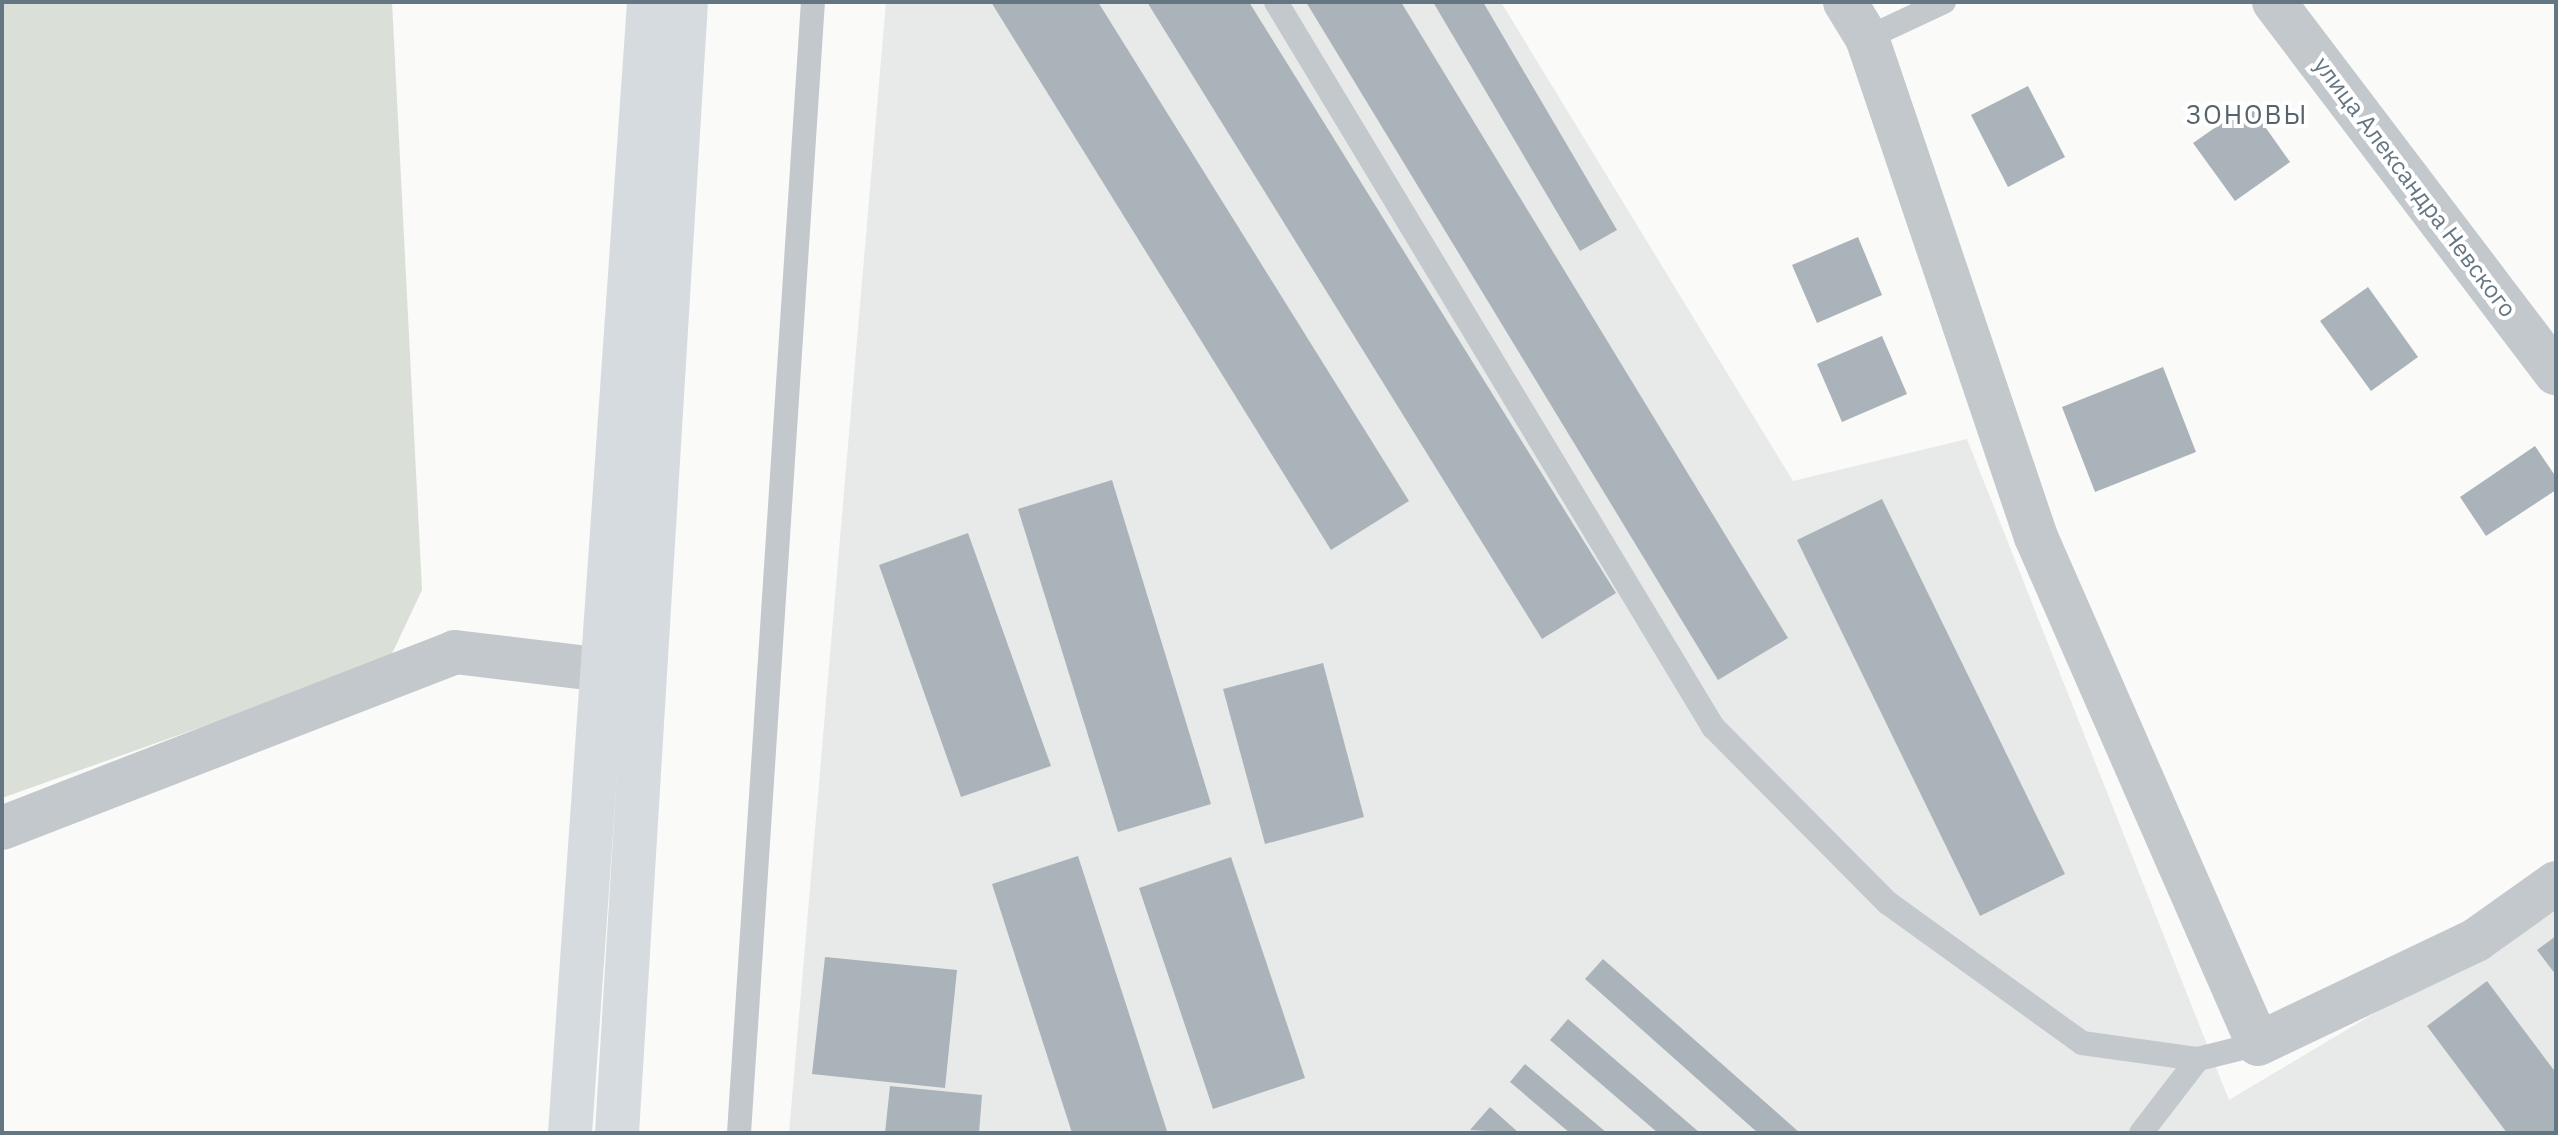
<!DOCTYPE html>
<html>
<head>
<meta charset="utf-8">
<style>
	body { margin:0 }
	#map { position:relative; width:2558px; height:1135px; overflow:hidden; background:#fafaf8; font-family:"IBM Plex Sans",sans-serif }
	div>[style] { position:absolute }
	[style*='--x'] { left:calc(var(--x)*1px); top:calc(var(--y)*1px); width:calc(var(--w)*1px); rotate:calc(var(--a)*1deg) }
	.built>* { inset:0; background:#e8e9e9 }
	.green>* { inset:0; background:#dadfd7 }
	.building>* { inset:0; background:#aab3b9 }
	.service>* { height:24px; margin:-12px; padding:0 12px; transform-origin:12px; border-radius:12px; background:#c3c8cc }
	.minor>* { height:44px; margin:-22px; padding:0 22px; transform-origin:22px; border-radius:22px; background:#c3c8cc }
	.tertiary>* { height:44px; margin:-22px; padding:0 22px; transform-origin:22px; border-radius:22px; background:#c3c8cc }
	.trunk>* { height:44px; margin:-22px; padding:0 22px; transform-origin:22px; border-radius:22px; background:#d6dbdf }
	span { translate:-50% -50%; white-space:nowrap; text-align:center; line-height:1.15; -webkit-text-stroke:8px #fff; paint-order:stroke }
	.street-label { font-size:24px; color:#657683 }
	.neighbourhood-label { font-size:26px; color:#57646e; letter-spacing:2px }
	.frame { position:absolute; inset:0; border:4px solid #657683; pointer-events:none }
</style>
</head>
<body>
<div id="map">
	<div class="built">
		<i style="clip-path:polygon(886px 2px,1501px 2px,1793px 481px,1967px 439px,2229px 1100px,2556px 905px,2556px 1133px,789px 1133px)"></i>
	</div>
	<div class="green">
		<i style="clip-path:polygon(2px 2px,392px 2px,422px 590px,389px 660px,2px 798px)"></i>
	</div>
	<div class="building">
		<i style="clip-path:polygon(991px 2px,1098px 2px,1409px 501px,1331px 550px)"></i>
		<i style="clip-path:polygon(1147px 2px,1249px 2px,1616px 593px,1542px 639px)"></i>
		<i style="clip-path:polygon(1306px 2px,1401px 2px,1788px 638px,1718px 680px)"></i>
		<i style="clip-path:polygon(1433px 2px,1483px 2px,1617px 230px,1580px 251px)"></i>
		<i style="clip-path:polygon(2028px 86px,2065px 157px,2008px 187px,1971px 115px)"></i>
		<i style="clip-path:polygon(2249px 104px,2290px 162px,2235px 201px,2193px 143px)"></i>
		<i style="clip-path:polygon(1858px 237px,1882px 295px,1817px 323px,1792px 265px)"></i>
		<i style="clip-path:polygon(2368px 287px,2418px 357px,2371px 391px,2320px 321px)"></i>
		<i style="clip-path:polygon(1882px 336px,1907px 394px,1842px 422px,1817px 364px)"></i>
		<i style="clip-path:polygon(2163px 367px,2196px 452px,2095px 492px,2062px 407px)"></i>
		<i style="clip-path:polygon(2535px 446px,2556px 477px,2556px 490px,2486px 536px,2460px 497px)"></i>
		<i style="clip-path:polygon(1112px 480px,1211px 804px,1118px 832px,1018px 509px)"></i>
		<i style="clip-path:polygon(1882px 499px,2065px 874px,1980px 916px,1797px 540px)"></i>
		<i style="clip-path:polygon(968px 533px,1051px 766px,961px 797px,879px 565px)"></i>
		<i style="clip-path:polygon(1323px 663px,1364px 817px,1265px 844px,1223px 689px)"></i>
		<i style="clip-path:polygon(1078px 856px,1167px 1131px,1161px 1133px,1072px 1133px,992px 884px)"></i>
		<i style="clip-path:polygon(1231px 857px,1305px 1078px,1213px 1109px,1139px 888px)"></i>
		<i style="clip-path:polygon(2556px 936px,2556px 975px,2537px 950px)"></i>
		<i style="clip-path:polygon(825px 957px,957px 970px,945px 1088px,812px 1074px)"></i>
		<i style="clip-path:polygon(1603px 959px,1800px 1133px,1758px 1133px,1585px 979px)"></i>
		<i style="clip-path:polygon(2487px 981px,2556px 1073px,2556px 1133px,2507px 1133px,2427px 1026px)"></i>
		<i style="clip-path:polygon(1568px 1019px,1700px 1133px,1658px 1133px,1550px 1040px)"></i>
		<i style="clip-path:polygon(1525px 1064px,1607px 1133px,1570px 1133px,1510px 1082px)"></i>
		<i style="clip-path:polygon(890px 1086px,982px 1095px,979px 1133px,885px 1133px)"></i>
		<i style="clip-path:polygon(1490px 1107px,1519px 1133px,1470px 1130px)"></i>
	</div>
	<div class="service">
		<i style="--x:1276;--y:2;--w:847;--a:58.92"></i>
		<i style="--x:1713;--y:727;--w:248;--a:45.2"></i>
		<i style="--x:1888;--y:903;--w:239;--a:35.8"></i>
		<i style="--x:2082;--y:1043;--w:117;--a:7.9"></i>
		<i style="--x:2198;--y:1059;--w:62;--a:-14"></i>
		<i style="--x:1867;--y:38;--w:85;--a:-25.1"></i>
		<i style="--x:739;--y:1133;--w:1133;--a:-86.26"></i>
		<i style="--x:2141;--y:1133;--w:93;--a:-52.4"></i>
	</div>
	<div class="minor">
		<i style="--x:1845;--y:2;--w:42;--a:58.6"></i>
		<i style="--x:1867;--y:38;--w:527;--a:71.29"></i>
		<i style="--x:2036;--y:537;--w:553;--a:66.35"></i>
		<i style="--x:2258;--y:1044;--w:242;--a:-25.5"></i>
		<i style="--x:2476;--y:940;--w:98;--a:-35.5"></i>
		<i style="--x:2;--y:828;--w:486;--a:-21.2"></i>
		<i style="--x:455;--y:652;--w:149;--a:6.9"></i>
	</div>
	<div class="tertiary">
		<i style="--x:2274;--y:2;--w:466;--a:52.8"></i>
	</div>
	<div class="trunk">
		<i style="--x:570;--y:1133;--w:1134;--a:-86"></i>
		<i style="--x:617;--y:1133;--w:1133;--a:-86.51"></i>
	</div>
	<div class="street-label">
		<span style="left:2415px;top:187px;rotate:53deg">улица Александра Невского</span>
	</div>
	<div class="neighbourhood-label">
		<span style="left:2247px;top:115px">ЗОНОВЫ</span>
	</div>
	<div class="frame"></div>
</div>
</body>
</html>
